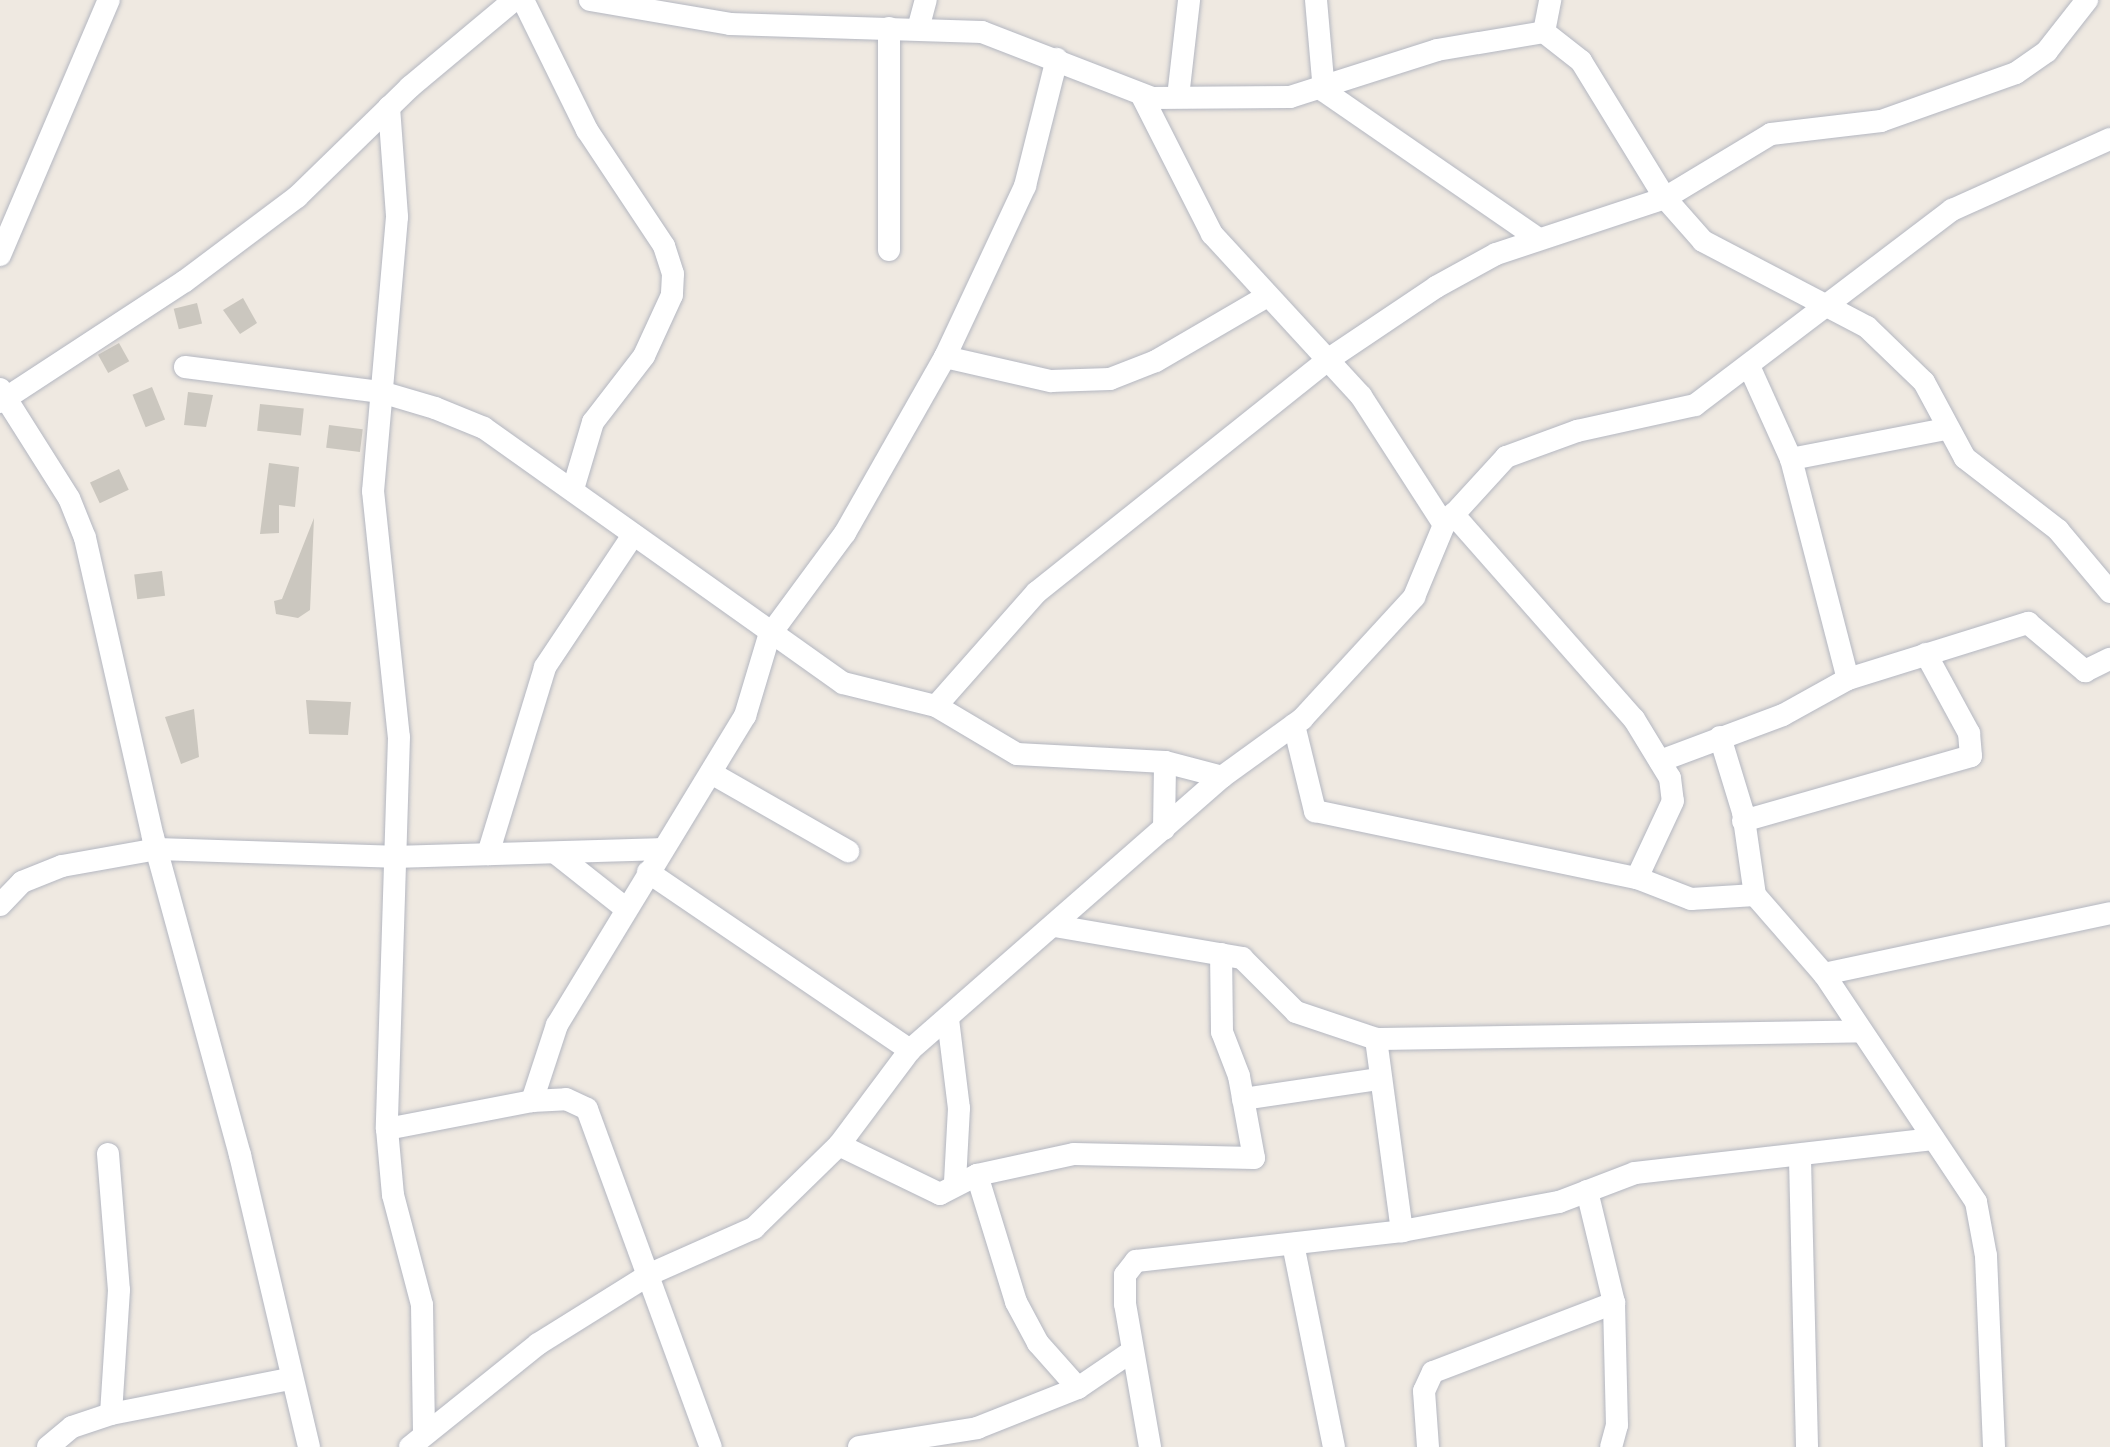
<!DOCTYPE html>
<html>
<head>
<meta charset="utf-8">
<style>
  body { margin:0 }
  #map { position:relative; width:2110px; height:1447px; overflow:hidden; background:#efe9e1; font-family:Karla,sans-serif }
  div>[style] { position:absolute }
  .building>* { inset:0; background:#cbc7bf; transform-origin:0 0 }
  .roads { filter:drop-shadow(0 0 2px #b4b7c1) drop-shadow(0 0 2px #b4b7c1) }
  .minor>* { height:22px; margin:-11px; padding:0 11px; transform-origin:11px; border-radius:11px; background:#fff }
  span { translate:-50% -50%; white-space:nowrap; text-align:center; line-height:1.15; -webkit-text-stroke:6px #fff; paint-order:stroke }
</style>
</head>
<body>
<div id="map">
  <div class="building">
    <div style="clip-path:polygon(243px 298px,257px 323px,240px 334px,223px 310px)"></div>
    <div style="left:197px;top:303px;width:21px;height:24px;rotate:76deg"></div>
    <div style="left:119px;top:343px;width:21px;height:24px;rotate:61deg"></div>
    <div style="left:152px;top:387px;width:35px;height:21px;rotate:68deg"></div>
    <div style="clip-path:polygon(188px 392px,213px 395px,206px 427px,184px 425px)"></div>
    <div style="left:260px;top:404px;width:44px;height:27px;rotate:6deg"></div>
    <div style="left:329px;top:425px;width:34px;height:23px;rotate:7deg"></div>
    <div style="clip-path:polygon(269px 463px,299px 467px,295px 507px,279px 505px,279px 533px,260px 534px)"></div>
    <div style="left:119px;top:469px;width:23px;height:32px;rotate:65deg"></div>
    <div style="clip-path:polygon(314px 518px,310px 610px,298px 618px,276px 614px,274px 601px,282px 599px)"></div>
    <div style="left:162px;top:571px;width:25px;height:28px;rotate:83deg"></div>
    <div style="clip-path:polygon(306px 700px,351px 702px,348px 735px,309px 734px)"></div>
    <div style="clip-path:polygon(194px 709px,199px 757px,181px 764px,165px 717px)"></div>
  </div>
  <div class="roads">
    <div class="minor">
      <div style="left:523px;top:0;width:145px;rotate:63.8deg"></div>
      <div style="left:587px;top:130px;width:139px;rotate:56.4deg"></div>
      <div style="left:664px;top:246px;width:29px;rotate:72deg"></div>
      <div style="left:673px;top:274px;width:21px;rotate:93deg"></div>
      <div style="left:672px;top:295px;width:67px;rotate:114.7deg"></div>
      <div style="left:644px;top:356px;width:83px;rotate:127.7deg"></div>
      <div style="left:593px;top:422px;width:70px;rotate:106.6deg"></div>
      <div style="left:590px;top:0;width:142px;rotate:9.7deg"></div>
      <div style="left:730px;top:24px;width:252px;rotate:1.8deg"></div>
      <div style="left:982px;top:32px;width:182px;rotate:21.2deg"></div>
      <div style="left:1152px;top:98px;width:138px;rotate:-0.4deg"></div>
      <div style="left:1290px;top:97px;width:154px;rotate:-17.7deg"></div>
      <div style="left:1437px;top:50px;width:109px;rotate:-9.5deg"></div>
      <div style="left:1544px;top:32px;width:47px;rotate:38.1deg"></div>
      <div style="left:1581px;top:61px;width:161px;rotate:58.5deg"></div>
      <div style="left:1665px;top:198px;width:57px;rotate:48.5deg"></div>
      <div style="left:1703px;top:241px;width:185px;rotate:27.7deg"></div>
      <div style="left:1867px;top:327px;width:79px;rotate:44deg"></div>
      <div style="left:1924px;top:382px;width:86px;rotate:61.7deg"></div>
      <div style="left:1965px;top:458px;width:118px;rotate:37.7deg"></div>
      <div style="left:2058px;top:530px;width:81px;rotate:50deg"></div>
      <div style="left:1316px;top:0;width:91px;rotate:85deg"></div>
      <div style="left:1324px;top:91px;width:259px;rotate:34.6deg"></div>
      <div style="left:889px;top:28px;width:222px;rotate:90deg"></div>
      <div style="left:918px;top:29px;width:30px;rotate:-75deg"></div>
      <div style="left:1544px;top:32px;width:33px;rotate:-79deg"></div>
      <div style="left:1142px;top:96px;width:155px;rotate:63.1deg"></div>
      <div style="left:1212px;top:234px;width:220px;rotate:47.4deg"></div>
      <div style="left:1361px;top:396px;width:153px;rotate:57.2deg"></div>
      <div style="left:1178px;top:97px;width:98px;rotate:-83.5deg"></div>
      <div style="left:389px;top:107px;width:110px;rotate:85.8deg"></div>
      <div style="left:397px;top:217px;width:275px;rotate:95deg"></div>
      <div style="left:373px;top:491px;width:247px;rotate:84deg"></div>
      <div style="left:399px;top:737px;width:392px;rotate:91.8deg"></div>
      <div style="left:387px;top:1129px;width:66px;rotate:84.8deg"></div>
      <div style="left:393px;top:1195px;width:114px;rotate:75.2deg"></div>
      <div style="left:422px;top:1305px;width:129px;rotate:89.1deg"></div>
      <div style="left:0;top:255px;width:277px;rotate:-66.9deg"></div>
      <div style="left:945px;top:357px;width:109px;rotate:12.8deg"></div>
      <div style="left:1051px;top:381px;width:59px;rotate:-1.9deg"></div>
      <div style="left:1110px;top:379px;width:49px;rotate:-21.4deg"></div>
      <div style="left:1156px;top:361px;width:125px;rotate:-30.3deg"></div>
      <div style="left:1749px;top:366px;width:102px;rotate:65.7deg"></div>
      <div style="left:1791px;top:459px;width:227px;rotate:75.5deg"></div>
      <div style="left:185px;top:367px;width:198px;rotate:7.3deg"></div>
      <div style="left:381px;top:392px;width:56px;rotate:16.5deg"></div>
      <div style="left:435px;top:408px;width:53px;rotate:22.2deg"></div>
      <div style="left:484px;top:428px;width:440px;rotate:35.4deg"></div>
      <div style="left:843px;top:683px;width:96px;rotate:13.9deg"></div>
      <div style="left:936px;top:706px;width:94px;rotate:30.7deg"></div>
      <div style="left:1017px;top:754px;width:148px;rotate:3.1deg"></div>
      <div style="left:1165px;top:762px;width:59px;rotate:14.7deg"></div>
      <div style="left:0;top:389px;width:129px;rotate:57.7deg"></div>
      <div style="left:69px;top:498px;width:43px;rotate:68.2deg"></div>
      <div style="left:85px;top:538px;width:307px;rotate:77.2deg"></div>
      <div style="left:153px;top:837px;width:330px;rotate:74.7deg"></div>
      <div style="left:240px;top:1155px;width:300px;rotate:76.7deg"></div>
      <div style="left:0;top:402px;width:221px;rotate:-33.2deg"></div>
      <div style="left:185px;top:281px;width:140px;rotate:-36.9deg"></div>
      <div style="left:297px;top:197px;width:158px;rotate:-44.2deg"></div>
      <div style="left:410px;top:87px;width:136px;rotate:-39.9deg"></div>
      <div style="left:1791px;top:459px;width:157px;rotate:-11deg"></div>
      <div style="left:1453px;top:514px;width:273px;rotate:48.6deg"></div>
      <div style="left:1634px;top:719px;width:69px;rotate:58.6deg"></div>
      <div style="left:1670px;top:778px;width:23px;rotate:83deg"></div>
      <div style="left:1673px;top:801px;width:85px;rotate:115.1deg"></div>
      <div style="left:936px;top:706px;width:152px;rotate:-48.5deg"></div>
      <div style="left:1037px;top:592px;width:370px;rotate:-38.6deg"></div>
      <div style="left:1326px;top:361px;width:133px;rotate:-33.9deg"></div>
      <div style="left:1436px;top:287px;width:68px;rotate:-28.8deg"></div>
      <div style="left:1496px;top:254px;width:178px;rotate:-18.3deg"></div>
      <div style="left:1665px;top:198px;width:124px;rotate:-31.1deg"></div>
      <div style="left:1771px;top:134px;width:111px;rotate:-6.7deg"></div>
      <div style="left:1881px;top:121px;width:143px;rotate:-19.6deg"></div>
      <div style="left:2016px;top:73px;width:38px;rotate:-35deg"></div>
      <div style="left:2047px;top:51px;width:65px;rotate:-51.9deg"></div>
      <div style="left:1294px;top:725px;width:89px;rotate:76.3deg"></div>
      <div style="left:1315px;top:811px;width:329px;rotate:11.8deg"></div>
      <div style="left:1637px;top:878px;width:58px;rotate:21.3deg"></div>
      <div style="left:1691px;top:899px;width:64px;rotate:-3.6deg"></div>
      <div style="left:1720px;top:737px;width:78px;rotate:73deg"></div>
      <div style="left:1743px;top:812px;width:84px;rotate:81.8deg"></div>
      <div style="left:1755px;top:895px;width:105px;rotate:48.9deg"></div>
      <div style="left:1824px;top:974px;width:274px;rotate:56.3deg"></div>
      <div style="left:1976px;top:1202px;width:55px;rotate:79.5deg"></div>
      <div style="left:1986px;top:1256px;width:191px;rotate:87.6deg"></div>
      <div style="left:1660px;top:761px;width:131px;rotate:-20.5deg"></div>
      <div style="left:1783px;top:715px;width:74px;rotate:-29deg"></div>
      <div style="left:1848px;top:679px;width:189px;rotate:-17.3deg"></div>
      <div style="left:2028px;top:623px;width:75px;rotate:40.1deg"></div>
      <div style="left:2085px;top:671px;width:28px;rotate:-26deg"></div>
      <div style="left:711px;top:773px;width:158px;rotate:29.7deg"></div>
      <div style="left:1743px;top:821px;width:237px;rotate:-15.9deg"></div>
      <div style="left:1971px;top:756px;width:23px;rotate:-95deg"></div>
      <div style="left:1969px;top:733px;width:90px;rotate:-118.6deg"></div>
      <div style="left:1164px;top:829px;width:67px;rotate:-89.1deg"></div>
      <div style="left:488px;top:854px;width:195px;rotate:-73deg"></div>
      <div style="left:545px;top:667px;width:159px;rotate:-56.3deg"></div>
      <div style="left:558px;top:855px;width:85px;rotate:38.3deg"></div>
      <div style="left:648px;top:872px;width:317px;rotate:34.2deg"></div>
      <div style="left:0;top:905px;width:32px;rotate:-46deg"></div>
      <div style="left:22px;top:882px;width:43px;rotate:-21.8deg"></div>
      <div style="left:62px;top:866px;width:97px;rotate:-10.1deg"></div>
      <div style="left:157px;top:849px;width:236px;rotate:1.9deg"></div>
      <div style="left:393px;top:857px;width:270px;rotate:-1.7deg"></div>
      <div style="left:1055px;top:926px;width:190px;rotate:9.7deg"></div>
      <div style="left:1242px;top:958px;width:76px;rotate:45deg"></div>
      <div style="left:1296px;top:1012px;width:84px;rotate:18.6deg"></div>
      <div style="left:1376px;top:1039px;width:483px;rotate:-0.9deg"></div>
      <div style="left:1824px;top:974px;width:292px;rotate:-12deg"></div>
      <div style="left:948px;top:1019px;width:90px;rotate:83deg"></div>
      <div style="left:959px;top:1108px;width:75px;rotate:93.1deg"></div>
      <div style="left:1376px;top:1039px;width:194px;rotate:82.3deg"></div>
      <div style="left:1243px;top:1099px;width:137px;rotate:-8.4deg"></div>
      <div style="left:532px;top:1101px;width:80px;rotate:-71.8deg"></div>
      <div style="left:557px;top:1025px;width:362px;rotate:-58.7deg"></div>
      <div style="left:745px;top:716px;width:84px;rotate:-73.3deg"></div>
      <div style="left:769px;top:636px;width:128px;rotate:-53.6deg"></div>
      <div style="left:845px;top:533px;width:202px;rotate:-60.4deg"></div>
      <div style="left:945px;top:357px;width:189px;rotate:-64.9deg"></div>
      <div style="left:1025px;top:186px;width:131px;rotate:-75.9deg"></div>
      <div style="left:387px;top:1129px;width:148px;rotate:-10.9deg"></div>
      <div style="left:532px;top:1101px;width:34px;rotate:-3deg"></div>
      <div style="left:566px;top:1099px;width:23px;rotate:25deg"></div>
      <div style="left:587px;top:1109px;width:360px;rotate:69.9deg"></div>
      <div style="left:839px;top:1145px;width:112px;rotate:25.9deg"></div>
      <div style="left:940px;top:1194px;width:42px;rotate:-27.2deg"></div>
      <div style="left:977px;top:1175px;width:99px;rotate:-12.2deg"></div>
      <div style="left:1074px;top:1154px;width:180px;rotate:1.3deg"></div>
      <div style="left:1254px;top:1158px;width:83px;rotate:-100.4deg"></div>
      <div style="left:1239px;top:1076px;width:47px;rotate:-111.1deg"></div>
      <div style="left:1222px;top:1032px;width:78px;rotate:-90.7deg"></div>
      <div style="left:108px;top:1154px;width:136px;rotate:85.4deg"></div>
      <div style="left:119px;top:1290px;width:124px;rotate:93.7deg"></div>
      <div style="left:1800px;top:1159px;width:288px;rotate:88.6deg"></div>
      <div style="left:977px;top:1175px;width:133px;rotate:72.9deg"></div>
      <div style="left:1016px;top:1302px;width:47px;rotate:61.8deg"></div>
      <div style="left:1038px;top:1343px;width:60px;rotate:48.4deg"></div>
      <div style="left:1587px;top:1191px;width:115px;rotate:76.4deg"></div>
      <div style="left:1614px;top:1303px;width:122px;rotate:88.6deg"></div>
      <div style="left:1617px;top:1425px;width:23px;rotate:105deg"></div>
      <div style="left:1293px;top:1244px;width:207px;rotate:78.6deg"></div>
      <div style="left:48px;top:1447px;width:31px;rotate:-40deg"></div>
      <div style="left:72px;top:1427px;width:41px;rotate:-18.4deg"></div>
      <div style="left:111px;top:1414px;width:181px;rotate:-11.1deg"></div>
      <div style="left:410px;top:1447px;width:164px;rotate:-38.8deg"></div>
      <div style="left:538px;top:1344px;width:132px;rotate:-32deg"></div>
      <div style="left:650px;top:1274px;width:114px;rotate:-23.9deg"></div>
      <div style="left:754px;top:1228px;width:119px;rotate:-44.3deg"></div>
      <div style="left:839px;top:1145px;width:119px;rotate:-53.2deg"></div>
      <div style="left:910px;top:1050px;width:415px;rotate:-41.2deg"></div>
      <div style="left:1222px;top:777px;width:99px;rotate:-35.9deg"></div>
      <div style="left:1302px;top:719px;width:166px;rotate:-47.4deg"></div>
      <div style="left:1414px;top:597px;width:78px;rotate:-67.4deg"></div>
      <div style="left:1444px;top:525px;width:92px;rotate:-47.6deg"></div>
      <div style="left:1506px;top:457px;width:76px;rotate:-20.1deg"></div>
      <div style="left:1577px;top:431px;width:121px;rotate:-12.4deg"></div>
      <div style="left:1695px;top:405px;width:323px;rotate:-37.2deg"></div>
      <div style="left:1952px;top:210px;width:173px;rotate:-24.2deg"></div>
      <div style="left:859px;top:1447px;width:120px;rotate:-9.1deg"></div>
      <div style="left:977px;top:1428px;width:109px;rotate:-21.6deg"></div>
      <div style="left:1078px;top:1388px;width:64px;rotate:-34.2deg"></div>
      <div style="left:1150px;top:1447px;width:145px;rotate:-99.9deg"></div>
      <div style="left:1125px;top:1304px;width:29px;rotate:-90deg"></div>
      <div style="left:1125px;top:1275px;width:18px;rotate:-52deg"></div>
      <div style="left:1136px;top:1261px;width:268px;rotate:-6.4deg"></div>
      <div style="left:1402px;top:1231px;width:160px;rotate:-10.5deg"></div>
      <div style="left:1559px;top:1202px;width:81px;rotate:-20.9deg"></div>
      <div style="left:1635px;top:1173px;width:300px;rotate:-6.5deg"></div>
      <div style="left:1428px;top:1447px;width:56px;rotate:-94.1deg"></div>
      <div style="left:1424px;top:1391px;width:21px;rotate:-65deg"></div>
      <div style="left:1433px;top:1372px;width:194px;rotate:-20.9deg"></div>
    </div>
  </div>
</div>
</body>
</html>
